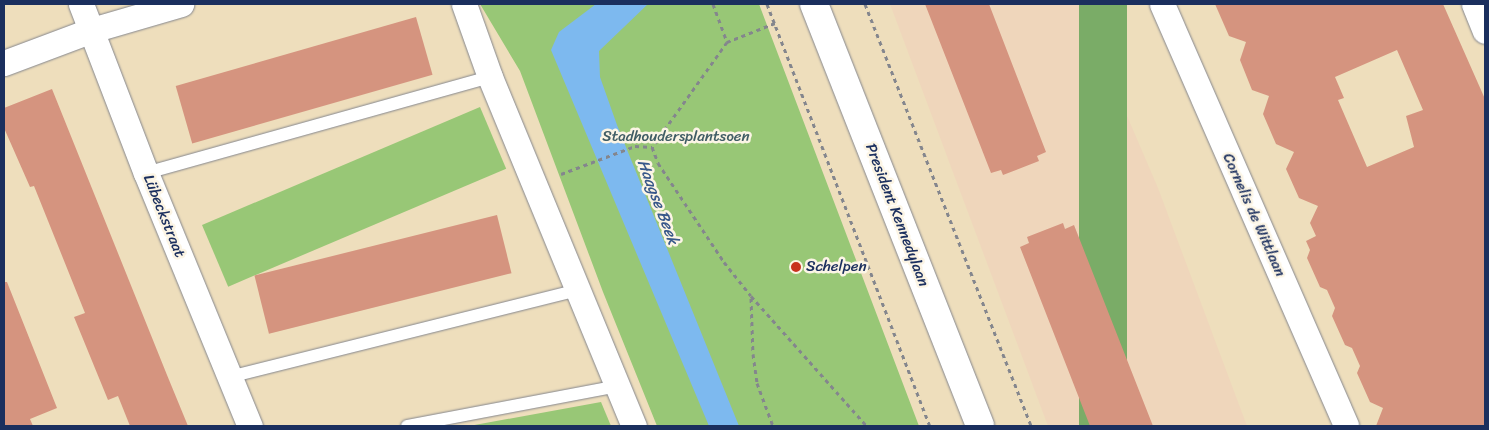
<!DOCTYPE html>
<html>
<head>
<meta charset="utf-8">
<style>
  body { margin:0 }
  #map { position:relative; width:1489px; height:430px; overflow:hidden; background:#eedebc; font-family:Sriracha,sans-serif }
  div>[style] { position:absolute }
  .built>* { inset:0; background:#efd6bb }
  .green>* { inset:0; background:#98c776; transform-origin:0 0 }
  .forest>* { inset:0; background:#7aac67; transform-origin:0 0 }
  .water>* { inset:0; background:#7db9ef }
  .building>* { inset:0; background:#d5947f; transform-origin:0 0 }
  .path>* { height:3px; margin-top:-1.5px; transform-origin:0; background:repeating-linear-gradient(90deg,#84868d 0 4px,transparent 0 8px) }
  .roads { filter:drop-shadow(0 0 1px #84868d) drop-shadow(0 0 1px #84868d) }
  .lane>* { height:12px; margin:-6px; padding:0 6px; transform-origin:6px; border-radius:6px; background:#fff }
  .street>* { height:25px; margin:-12.5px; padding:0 12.5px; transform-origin:12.5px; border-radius:12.5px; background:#fff }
  .secondary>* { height:28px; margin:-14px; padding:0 14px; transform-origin:14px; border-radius:14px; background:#fff }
  .dots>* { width:14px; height:14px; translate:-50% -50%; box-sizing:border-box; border:2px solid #fcf5e5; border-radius:50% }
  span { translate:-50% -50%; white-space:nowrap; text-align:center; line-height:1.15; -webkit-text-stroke:5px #fcf5e5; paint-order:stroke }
  .park-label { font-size:15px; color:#405d65 }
  .street-label { font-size:15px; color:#1b2f5e }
  .poi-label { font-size:15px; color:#1b2f5e }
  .left { translate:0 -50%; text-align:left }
  .water-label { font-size:16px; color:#38588a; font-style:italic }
  .frame { position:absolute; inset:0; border:5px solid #1b2f5e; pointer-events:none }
</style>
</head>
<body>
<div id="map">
  <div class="built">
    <div style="clip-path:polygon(890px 4px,1079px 4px,1158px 188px,1247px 426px,1048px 426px)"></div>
  </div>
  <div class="green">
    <div style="clip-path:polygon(480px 4px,759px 4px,919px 426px,657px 426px,603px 292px,520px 71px)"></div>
    <div style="left:480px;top:107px;width:67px;height:302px;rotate:67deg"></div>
    <div style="clip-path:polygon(601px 402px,611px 426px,469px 426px)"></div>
  </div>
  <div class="forest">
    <div style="left:1079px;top:4px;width:48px;height:460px"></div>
  </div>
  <div class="water">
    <div style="clip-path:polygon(596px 4px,648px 4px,599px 51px,600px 77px,617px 125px,739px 426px,709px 426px,551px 50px,559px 32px)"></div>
  </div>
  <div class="building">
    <div style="clip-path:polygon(925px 4px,989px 4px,1046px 152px,1037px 156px,1039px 161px,1003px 175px,1001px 170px,991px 173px)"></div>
    <div style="clip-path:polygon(evenodd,1215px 4px,1443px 4px,1485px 99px,1485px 426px,1376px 426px,1383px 408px,1370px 402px,1357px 373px,1360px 366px,1352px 348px,1345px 345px,1332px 316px,1335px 308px,1327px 290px,1320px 287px,1307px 258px,1310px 250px,1306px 241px,1316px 236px,1310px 223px,1318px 206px,1299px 198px,1286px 169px,1294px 152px,1276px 144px,1263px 114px,1269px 96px,1252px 90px,1240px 60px,1246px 42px,1229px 36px,1215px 4px,1397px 50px,1423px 110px,1406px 116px,1414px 147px,1367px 167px,1338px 100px,1344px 98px,1335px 77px,1397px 50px)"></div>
    <div style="left:416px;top:17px;width:60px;height:250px;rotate:74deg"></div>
    <div style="clip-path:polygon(52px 89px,167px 375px,188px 426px,130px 426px,118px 396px,108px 400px,74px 317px,85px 313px,34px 186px,30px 187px,4px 128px,4px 108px)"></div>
    <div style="left:497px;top:215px;width:60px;height:250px;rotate:76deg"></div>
    <div style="clip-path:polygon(1063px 223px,1065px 229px,1074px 225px,1153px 426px,1090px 426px,1020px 247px,1029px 243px,1027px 237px)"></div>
    <div style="clip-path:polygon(4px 282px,7px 282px,57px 408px,30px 419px,33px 426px,4px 426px)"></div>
  </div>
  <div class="path">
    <div style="left:713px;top:4px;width:40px;rotate:69.8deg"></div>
    <div style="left:767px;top:4px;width:452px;rotate:68.9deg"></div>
    <div style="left:865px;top:4px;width:453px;rotate:68.5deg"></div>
    <div style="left:775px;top:23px;width:52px;rotate:158.4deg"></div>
    <div style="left:727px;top:42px;width:129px;rotate:125.5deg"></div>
    <div style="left:652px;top:147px;width:17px;rotate:69deg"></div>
    <div style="left:658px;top:163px;width:119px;rotate:56.3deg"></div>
    <div style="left:724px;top:262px;width:43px;rotate:51.5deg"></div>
    <div style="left:751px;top:296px;width:174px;rotate:48.3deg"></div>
    <div style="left:561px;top:174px;width:79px;rotate:-20.7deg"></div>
    <div style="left:635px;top:146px;width:17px;rotate:3deg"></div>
    <div style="left:751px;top:298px;width:56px;rotate:88deg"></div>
    <div style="left:753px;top:354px;width:29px;rotate:82deg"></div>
    <div style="left:757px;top:383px;width:46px;rotate:69.6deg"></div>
  </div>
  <div class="roads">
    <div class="lane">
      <div style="left:146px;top:173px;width:357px;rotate:-15.6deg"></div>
      <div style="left:229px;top:377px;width:361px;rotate:-14deg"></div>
      <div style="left:407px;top:426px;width:215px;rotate:-10.7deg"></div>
    </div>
    <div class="street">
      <div style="left:81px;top:4px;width:181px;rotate:69deg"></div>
      <div style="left:146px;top:173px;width:274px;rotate:67.7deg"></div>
      <div style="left:464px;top:4px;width:77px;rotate:70.4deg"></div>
      <div style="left:490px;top:77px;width:378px;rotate:67.6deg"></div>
      <div style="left:1162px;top:4px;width:460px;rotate:66.4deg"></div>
      <div style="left:1474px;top:4px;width:29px;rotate:68deg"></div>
      <div style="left:4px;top:63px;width:94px;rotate:-20.6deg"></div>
      <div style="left:92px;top:30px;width:93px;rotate:-16.3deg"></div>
    </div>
    <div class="secondary">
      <div style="left:814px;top:4px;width:453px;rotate:68.5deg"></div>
    </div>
  </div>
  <div class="dots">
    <div style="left:796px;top:267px;background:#c8321e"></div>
  </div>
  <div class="park-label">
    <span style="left:676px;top:137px">Stadhoudersplantsoen</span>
  </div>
  <div class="street-label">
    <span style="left:897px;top:215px;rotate:69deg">President Kennedylaan</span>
    <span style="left:1254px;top:215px;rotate:66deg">Cornelis de Wittlaan</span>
    <span style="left:164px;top:216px;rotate:68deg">Lübeckstraat</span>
  </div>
  <div class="poi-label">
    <span class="left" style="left:806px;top:267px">Schelpen</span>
  </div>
  <div class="water-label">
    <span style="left:658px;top:202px;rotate:69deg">Haagse Beek</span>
  </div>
  <div class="frame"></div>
</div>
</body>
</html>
